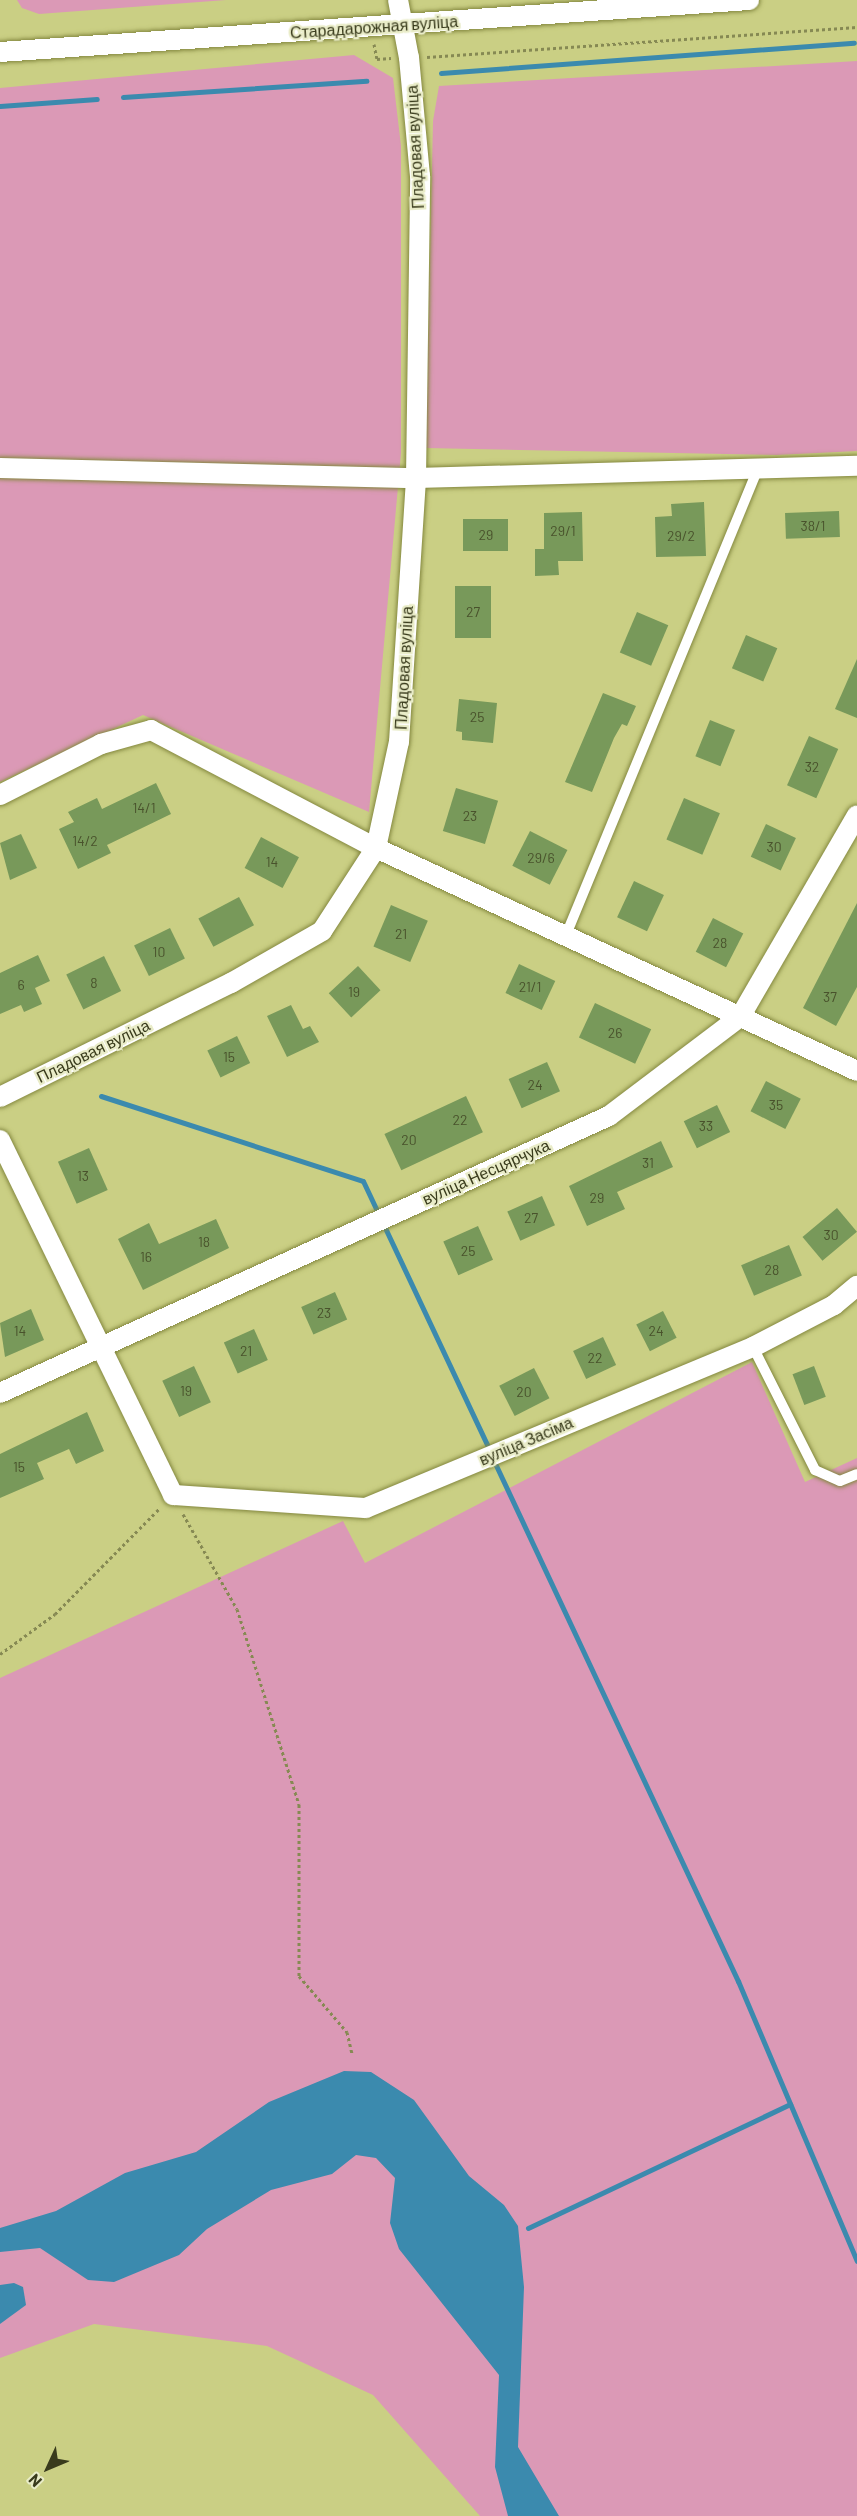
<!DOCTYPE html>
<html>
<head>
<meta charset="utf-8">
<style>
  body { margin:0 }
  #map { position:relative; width:857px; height:2516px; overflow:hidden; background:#cacf84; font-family:Barlow,sans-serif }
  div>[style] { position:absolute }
  .green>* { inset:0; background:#db99b6 }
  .water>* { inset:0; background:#3b8aae }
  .stream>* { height:5px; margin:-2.5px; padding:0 2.5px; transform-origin:2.5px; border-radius:2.5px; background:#3b8aae }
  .building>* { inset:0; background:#78995a; transform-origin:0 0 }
  .path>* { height:3px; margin-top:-1.5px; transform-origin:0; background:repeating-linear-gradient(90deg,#868953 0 3px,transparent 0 6px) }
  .roads { filter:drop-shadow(0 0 2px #84883f) drop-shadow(0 0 2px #84883f) }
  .service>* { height:10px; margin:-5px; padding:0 5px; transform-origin:5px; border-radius:5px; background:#fff }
  .minor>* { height:20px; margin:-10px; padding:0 10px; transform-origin:10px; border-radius:10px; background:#fff }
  span { translate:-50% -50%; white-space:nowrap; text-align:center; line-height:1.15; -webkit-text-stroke:4.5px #e9ecc8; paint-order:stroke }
  .number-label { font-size:14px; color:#49522c }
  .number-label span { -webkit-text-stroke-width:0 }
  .street-label { font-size:16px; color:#393b1c }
  .north { position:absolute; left:18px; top:2438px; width:60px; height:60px; -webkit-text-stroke:4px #e9ecc8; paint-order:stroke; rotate:226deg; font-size:16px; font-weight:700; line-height:24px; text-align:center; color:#393b1c }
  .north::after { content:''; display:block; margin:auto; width:21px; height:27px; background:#393b1c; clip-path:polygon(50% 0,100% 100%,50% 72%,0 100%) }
</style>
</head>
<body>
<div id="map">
  <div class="green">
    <div style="clip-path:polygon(17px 0,226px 0,39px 14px,22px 8px)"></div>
    <div style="clip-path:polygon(354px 55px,393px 78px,401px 146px,401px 453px,369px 812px,143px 715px,0 782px,0 88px)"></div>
    <div style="clip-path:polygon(857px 61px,857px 451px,777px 455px,426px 448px,433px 121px,439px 86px)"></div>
    <div style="clip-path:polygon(752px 1362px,805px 1482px,857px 1458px,857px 2516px,480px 2516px,373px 2395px,267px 2346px,94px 2324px,0 2358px,0 1678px,343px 1521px,365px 1563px)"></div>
  </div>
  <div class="water">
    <div style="clip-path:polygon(344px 2071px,371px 2072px,414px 2100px,469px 2176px,504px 2205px,518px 2226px,524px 2287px,518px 2447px,559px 2516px,508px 2516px,495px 2467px,499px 2375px,399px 2249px,390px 2223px,395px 2178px,376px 2158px,356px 2155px,332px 2174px,271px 2190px,207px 2229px,179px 2255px,114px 2282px,88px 2280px,40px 2248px,0 2252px,0 2228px,56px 2211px,125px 2173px,196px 2152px,269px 2102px)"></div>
    <div style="clip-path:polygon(14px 2283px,23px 2287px,26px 2305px,0 2324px,0 2285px)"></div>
  </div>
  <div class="stream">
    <div style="left:441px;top:73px;width:414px;rotate:-4.2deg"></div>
    <div style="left:123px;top:97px;width:244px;rotate:-3.8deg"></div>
    <div style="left:0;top:106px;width:97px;rotate:-4.1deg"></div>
    <div style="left:101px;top:1096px;width:275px;rotate:18deg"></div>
    <div style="left:363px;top:1181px;width:298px;rotate:64.8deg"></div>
    <div style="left:493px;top:1459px;width:577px;rotate:64.86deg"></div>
    <div style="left:738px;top:1981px;width:304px;rotate:67deg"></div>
    <div style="left:528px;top:2228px;width:290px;rotate:-25.3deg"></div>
  </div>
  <div class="building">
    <div style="clip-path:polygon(704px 502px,706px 556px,656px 557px,655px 517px,672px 516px,671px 504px)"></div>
    <div style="left:839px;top:511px;width:26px;height:54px;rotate:88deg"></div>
    <div style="clip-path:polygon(582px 512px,583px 561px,558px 561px,559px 575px,535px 576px,535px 549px,544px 549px,544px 513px)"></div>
    <div style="left:463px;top:519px;width:45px;height:32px"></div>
    <div style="left:491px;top:586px;width:52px;height:36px;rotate:90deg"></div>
    <div style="left:637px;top:612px;width:34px;height:44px;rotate:23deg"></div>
    <div style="left:746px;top:635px;width:34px;height:36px;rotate:23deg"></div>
    <div style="clip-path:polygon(857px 659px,857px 718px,835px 709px)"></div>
    <div style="clip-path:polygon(603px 693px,636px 706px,627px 726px,622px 724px,614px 738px,592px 792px,565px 782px)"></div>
    <div style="clip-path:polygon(459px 699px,497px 703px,493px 743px,462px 740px,462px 732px,456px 731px)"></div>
    <div style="left:710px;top:720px;width:27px;height:39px;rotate:22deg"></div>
    <div style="left:809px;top:736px;width:32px;height:54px;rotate:24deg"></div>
    <div style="clip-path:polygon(156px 783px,171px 814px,107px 845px,111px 853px,78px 869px,59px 829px,74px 822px,68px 812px,97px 798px,102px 809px)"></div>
    <div style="left:456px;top:788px;width:44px;height:45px;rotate:17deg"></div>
    <div style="left:684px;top:798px;width:39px;height:45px;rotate:23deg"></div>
    <div style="left:766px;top:824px;width:33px;height:36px;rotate:25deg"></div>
    <div style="left:530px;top:831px;width:42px;height:39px;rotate:27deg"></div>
    <div style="clip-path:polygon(21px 834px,37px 868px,10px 880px,0 843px)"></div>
    <div style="left:261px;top:837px;width:43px;height:35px;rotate:28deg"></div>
    <div style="left:634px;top:881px;width:33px;height:40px;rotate:25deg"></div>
    <div style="left:239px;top:897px;width:32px;height:46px;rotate:62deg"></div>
    <div style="clip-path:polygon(857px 903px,857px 987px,836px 1026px,803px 1008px)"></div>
    <div style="left:391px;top:905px;width:40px;height:45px;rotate:23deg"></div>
    <div style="left:713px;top:918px;width:34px;height:38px;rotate:27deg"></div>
    <div style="left:170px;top:928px;width:34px;height:40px;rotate:64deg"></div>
    <div style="clip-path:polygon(38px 955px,50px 981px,35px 988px,42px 1004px,24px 1012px,21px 1005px,0 1014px,0 973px)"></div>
    <div style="left:104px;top:956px;width:39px;height:42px;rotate:64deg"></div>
    <div style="left:519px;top:964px;width:40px;height:32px;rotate:25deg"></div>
    <div style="left:358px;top:966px;width:33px;height:40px;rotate:47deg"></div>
    <div style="left:595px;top:1003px;width:62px;height:38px;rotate:25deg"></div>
    <div style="clip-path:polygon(291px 1005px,303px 1029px,310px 1026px,319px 1042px,287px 1057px,267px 1016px)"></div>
    <div style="left:237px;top:1036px;width:30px;height:33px;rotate:64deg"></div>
    <div style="left:547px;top:1062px;width:32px;height:42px;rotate:66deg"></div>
    <div style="left:766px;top:1081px;width:39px;height:34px;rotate:27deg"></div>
    <div style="left:466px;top:1096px;width:40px;height:90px;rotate:65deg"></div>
    <div style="left:717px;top:1105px;width:30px;height:37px;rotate:64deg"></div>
    <div style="clip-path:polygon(661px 1141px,673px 1167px,617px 1192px,625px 1209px,587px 1226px,569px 1186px)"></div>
    <div style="left:89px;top:1148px;width:46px;height:34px;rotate:66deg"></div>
    <div style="left:542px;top:1196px;width:32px;height:38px;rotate:66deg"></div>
    <div style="left:837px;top:1208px;width:31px;height:45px;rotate:50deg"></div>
    <div style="clip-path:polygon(216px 1219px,229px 1248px,143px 1290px,118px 1239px,149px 1223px,159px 1244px)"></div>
    <div style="left:478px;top:1226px;width:37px;height:38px;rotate:66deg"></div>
    <div style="left:789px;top:1245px;width:33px;height:52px;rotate:67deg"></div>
    <div style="left:335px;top:1292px;width:30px;height:37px;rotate:66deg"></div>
    <div style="clip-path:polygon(31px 1309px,44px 1340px,5px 1357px,0 1323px)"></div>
    <div style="left:663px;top:1311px;width:30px;height:30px;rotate:63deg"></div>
    <div style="left:254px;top:1329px;width:34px;height:33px;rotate:66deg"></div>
    <div style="left:603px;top:1337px;width:31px;height:33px;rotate:65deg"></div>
    <div style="left:194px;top:1366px;width:40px;height:35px;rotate:65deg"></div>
    <div style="left:814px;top:1366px;width:33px;height:23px;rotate:69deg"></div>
    <div style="left:534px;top:1368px;width:34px;height:39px;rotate:63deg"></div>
    <div style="clip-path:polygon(87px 1412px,104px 1451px,76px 1464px,69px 1449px,37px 1463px,44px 1479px,0 1498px,0 1454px)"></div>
  </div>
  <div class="path">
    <div style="left:374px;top:44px;width:15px;rotate:79deg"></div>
    <div style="left:377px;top:59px;width:14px;rotate:-4deg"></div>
    <div style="left:427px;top:57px;width:431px;rotate:-4deg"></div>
    <div style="left:183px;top:1514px;width:109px;rotate:60.4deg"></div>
    <div style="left:237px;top:1609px;width:205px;rotate:72.4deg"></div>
    <div style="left:299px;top:1804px;width:172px;rotate:90deg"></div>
    <div style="left:299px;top:1976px;width:74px;rotate:49.4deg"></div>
    <div style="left:347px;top:2032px;width:23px;rotate:77deg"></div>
    <div style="left:0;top:1654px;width:68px;rotate:-36deg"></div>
    <div style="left:55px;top:1614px;width:149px;rotate:-45.3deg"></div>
  </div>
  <div class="roads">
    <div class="service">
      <div style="left:566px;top:935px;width:502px;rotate:-67.63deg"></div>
      <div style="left:753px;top:1347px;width:138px;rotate:63.2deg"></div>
      <div style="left:815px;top:1470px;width:27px;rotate:24deg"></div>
      <div style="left:840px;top:1481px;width:18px;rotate:-22deg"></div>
    </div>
    <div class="minor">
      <div style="left:0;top:52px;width:751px;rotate:-3.97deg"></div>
      <div style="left:0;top:468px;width:416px;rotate:1.4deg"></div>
      <div style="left:416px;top:478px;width:441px;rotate:-1.6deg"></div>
      <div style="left:0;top:795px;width:113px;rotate:-26.8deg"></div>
      <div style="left:101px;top:744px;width:52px;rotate:-15.6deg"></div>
      <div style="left:151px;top:730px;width:254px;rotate:27.7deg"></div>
      <div style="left:376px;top:848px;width:530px;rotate:24.87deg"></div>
      <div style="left:0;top:1097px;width:258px;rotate:-26.3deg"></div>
      <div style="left:231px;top:983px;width:105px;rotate:-29.7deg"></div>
      <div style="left:322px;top:931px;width:99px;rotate:-57deg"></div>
      <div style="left:376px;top:848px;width:108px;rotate:-77.8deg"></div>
      <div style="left:399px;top:742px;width:265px;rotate:-86.3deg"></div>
      <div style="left:416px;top:478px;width:302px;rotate:-89.2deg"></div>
      <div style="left:420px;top:176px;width:119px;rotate:-95.3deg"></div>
      <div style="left:409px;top:58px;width:59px;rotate:-100.7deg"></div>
      <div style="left:0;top:1140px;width:395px;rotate:64deg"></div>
      <div style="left:173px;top:1495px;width:193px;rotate:3.9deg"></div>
      <div style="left:366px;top:1508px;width:419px;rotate:-22.6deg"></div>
      <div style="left:753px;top:1347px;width:91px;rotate:-27.4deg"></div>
      <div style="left:834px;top:1305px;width:30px;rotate:-40deg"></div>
      <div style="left:0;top:1393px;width:669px;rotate:-24.46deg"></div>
      <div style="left:609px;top:1116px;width:164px;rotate:-37.1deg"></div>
      <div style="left:740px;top:1017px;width:233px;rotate:-59.9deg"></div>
    </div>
  </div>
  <div class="number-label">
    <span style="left:813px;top:526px">38/1</span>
    <span style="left:563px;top:531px">29/1</span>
    <span style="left:486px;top:535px">29</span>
    <span style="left:681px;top:536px">29/2</span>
    <span style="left:473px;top:612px">27</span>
    <span style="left:477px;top:717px">25</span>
    <span style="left:812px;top:767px">32</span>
    <span style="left:144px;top:808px">14/1</span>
    <span style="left:470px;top:816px">23</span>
    <span style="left:85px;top:841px">14/2</span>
    <span style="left:774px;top:847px">30</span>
    <span style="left:541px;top:858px">29/6</span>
    <span style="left:272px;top:862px">14</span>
    <span style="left:401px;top:934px">21</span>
    <span style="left:720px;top:943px">28</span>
    <span style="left:159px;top:952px">10</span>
    <span style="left:94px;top:983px">8</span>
    <span style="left:21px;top:985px">6</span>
    <span style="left:530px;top:987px">21/1</span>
    <span style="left:354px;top:992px">19</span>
    <span style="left:830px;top:997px">37</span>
    <span style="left:615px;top:1033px">26</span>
    <span style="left:229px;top:1057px">15</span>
    <span style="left:535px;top:1085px">24</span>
    <span style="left:776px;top:1105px">35</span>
    <span style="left:460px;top:1120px">22</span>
    <span style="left:706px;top:1126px">33</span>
    <span style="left:409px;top:1140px">20</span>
    <span style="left:648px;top:1163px">31</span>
    <span style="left:83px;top:1176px">13</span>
    <span style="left:597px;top:1198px">29</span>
    <span style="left:531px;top:1218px">27</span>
    <span style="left:831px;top:1235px">30</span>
    <span style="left:204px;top:1242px">18</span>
    <span style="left:468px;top:1251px">25</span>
    <span style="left:146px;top:1257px">16</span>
    <span style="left:772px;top:1270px">28</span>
    <span style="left:324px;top:1313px">23</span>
    <span style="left:20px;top:1331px">14</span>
    <span style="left:656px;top:1331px">24</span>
    <span style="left:246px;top:1351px">21</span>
    <span style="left:595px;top:1358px">22</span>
    <span style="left:186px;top:1391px">19</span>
    <span style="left:524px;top:1392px">20</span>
    <span style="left:19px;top:1467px">15</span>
  </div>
  <div class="street-label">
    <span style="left:374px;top:27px;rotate:-4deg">Старадарожная вуліца</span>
    <span style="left:415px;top:147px;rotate:-93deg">Пладовая вуліца</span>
    <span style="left:404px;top:668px;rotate:-87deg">Пладовая вуліца</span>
    <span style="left:93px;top:1051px;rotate:-26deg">Пладовая вуліца</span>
    <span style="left:486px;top:1172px;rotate:-24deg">вуліца Несцярчука</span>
    <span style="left:526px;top:1441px;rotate:-23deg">вуліца Засіма</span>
  </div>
  <div class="north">N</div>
</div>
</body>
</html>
